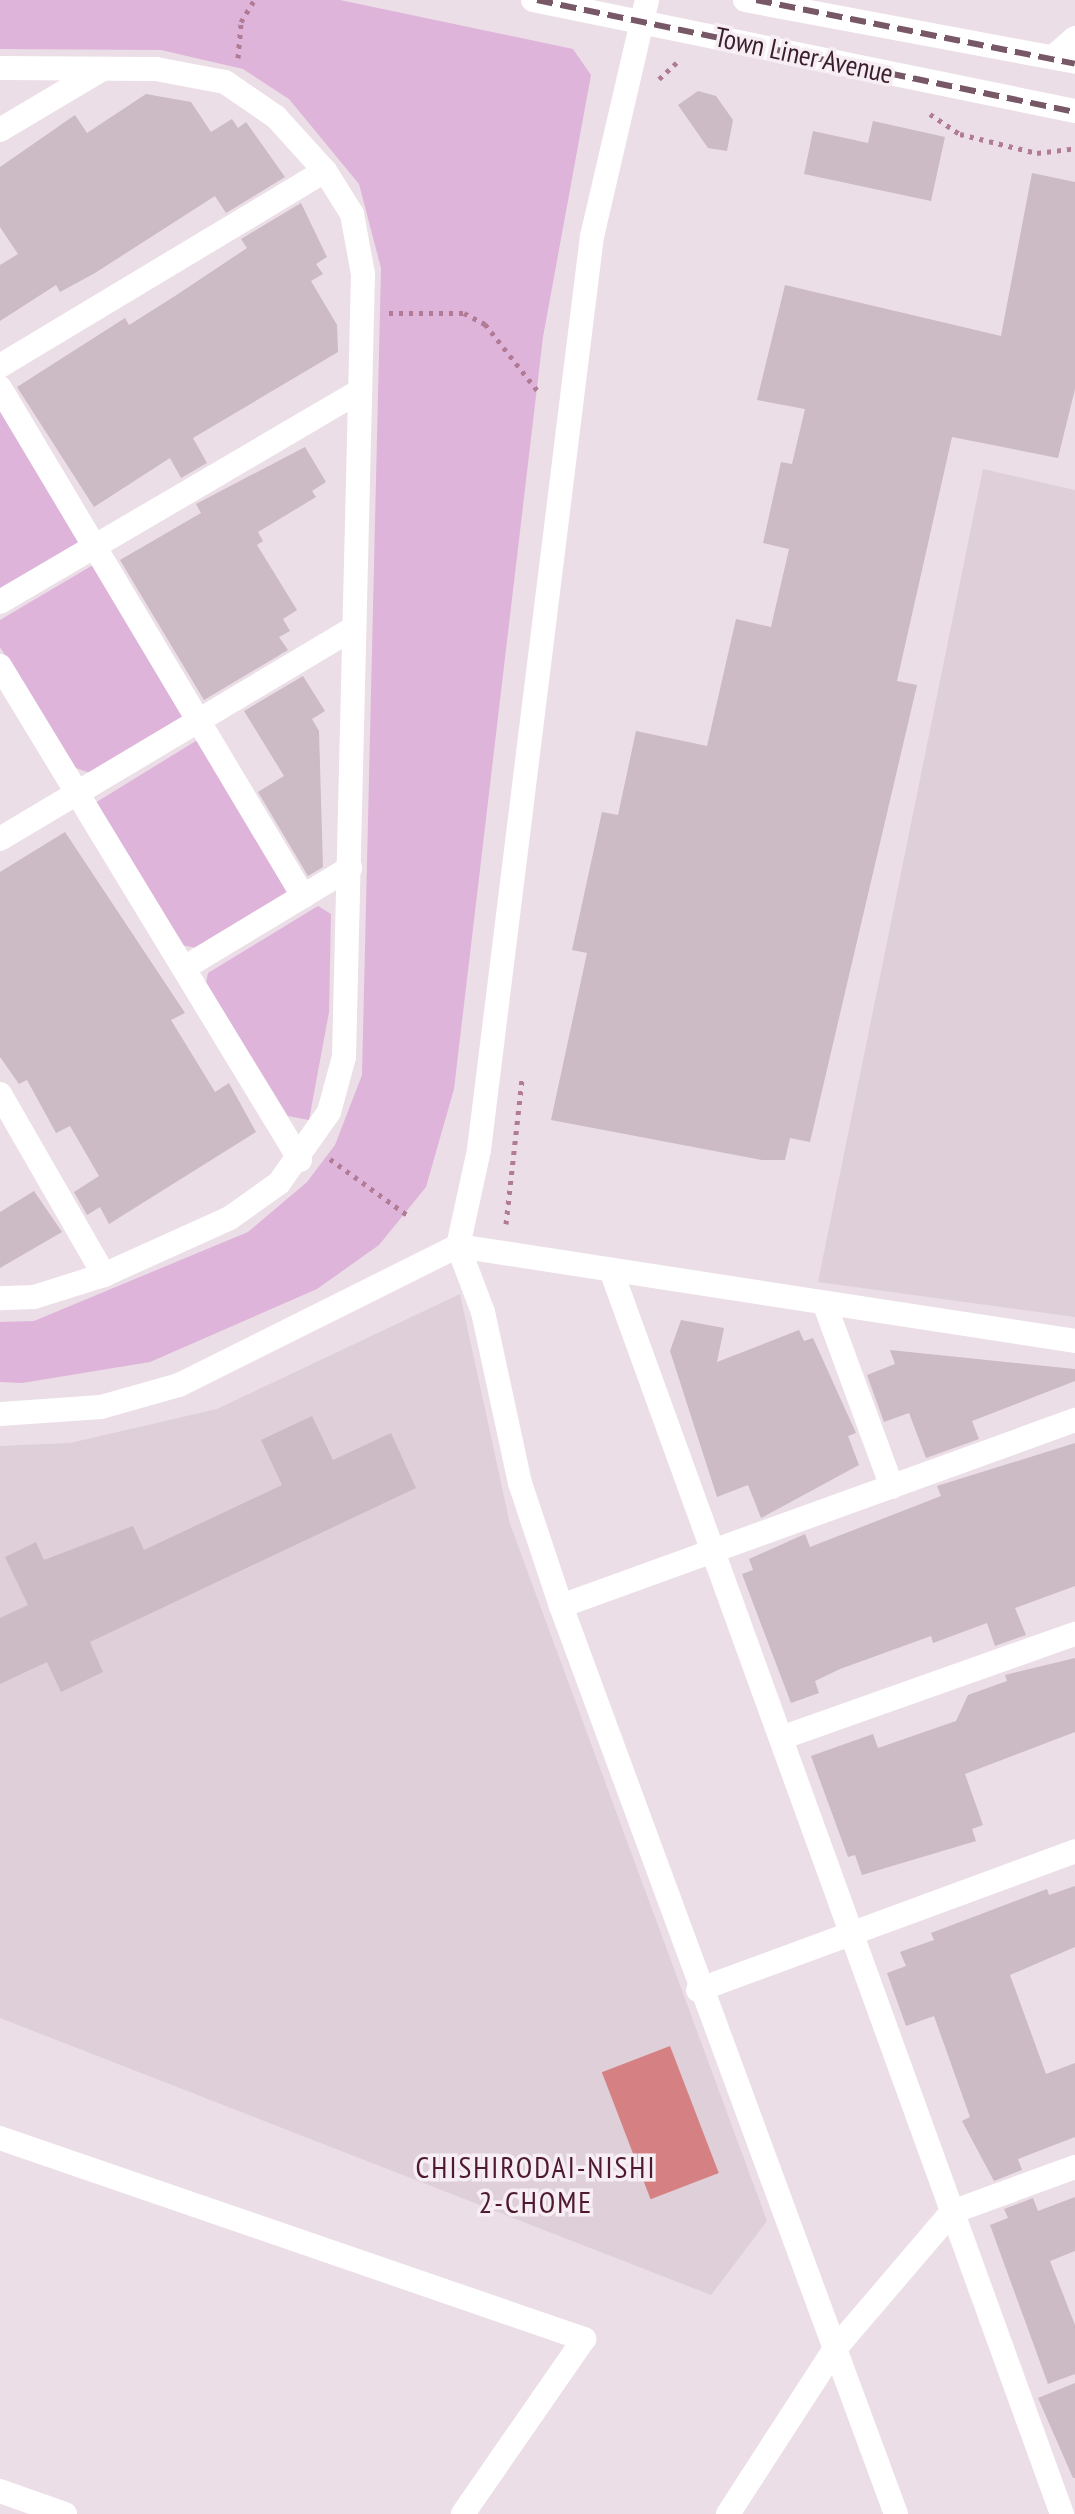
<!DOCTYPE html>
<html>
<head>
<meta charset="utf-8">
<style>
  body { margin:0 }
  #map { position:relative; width:1075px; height:2514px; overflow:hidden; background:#ebdee6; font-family:"PT Sans Narrow",sans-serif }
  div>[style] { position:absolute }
  .built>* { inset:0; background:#dfcfd8 }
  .green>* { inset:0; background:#deb4da }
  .water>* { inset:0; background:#d58082; transform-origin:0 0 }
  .building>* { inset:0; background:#ccbac5 }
  .path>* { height:5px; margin-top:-2.5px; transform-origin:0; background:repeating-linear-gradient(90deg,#b17b96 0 4px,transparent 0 10px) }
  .minor>* { height:24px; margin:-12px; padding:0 12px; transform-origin:12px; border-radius:12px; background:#fff }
  .rail>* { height:6px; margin-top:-3px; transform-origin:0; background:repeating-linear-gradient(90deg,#785866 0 16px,transparent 0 24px) }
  span { translate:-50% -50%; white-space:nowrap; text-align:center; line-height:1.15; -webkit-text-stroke:7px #f7eef4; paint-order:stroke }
  .street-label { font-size:28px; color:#3b1e2b }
  .neighbourhood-label { font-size:30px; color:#4f1930; letter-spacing:2px }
</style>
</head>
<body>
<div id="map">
  <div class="built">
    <div style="clip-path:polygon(983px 469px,1075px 490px,1075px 1317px,818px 1282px)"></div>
    <div style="clip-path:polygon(460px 1294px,510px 1524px,767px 2221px,711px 2295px,0 2018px,0 1446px,70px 1443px,217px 1409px)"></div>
  </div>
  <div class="green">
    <div style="clip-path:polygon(0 0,340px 0,573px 49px,591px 75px,543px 337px,454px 1089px,426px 1187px,379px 1245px,317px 1289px,150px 1362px,22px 1383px,0 1382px,0 1322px,34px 1321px,248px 1232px,307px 1182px,335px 1145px,362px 1075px,381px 268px,359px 184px,289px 99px,243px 69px,161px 50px,0 49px)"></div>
    <div style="clip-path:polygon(0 410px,80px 542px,0 591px)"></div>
    <div style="clip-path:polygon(93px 565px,190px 719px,93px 774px,73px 767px,0 647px,0 620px)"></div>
    <div style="clip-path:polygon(199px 739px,293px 894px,196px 948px,182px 945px,95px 803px)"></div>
    <div style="clip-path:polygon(318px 906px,331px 914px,329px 1012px,309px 1120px,288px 1116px,206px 983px,208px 973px)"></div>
  </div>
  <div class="water">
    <div style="left:670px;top:2046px;width:136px;height:73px;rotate:69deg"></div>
  </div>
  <div class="building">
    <div style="clip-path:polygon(698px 91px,716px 96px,733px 120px,727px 151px,708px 148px,678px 105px)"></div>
    <div style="clip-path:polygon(146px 94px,191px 102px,211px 132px,232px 119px,238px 128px,246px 122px,285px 177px,226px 213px,215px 196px,95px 273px,60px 292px,56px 285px,0 321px,0 265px,18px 254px,0 227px,0 167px,75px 115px,87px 133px)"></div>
    <div style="clip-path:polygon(873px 121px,945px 137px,931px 201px,804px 174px,813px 131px,868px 143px)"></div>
    <div style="clip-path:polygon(1032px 173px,1075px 182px,1075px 389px,1058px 458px,952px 437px,897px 681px,917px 685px,810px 1142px,790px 1138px,785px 1160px,762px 1160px,551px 1120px,587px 953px,572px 950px,602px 812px,618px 815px,636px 731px,707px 746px,736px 619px,771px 627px,789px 549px,763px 543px,781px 462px,792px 464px,805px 409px,757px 400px,785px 285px,1001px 336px)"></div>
    <div style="clip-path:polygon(301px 203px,327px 257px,316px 264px,323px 274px,311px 281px,337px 325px,338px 352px,193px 438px,207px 463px,181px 478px,170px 458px,94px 507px,17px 387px,125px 318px,129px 325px,175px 296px,247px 248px,241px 239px)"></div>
    <div style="clip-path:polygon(305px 447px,326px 482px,312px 491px,316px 497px,258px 532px,263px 541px,257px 545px,297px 610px,283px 619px,290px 631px,279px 637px,288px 650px,204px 700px,120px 560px,201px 513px,196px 504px)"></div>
    <div style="clip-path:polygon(303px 676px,325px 711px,312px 719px,319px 731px,323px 867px,308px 876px,258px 792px,284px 776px,244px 711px)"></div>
    <div style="clip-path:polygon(65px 832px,185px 1013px,171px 1020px,215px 1092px,229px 1083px,256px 1132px,109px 1224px,100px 1207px,87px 1215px,74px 1192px,99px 1176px,70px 1126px,56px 1133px,27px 1080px,19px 1084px,0 1057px,0 872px)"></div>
    <div style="clip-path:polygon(34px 1191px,62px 1232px,0 1268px,0 1212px)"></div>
    <div style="clip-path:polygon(681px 1320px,724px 1328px,717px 1362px,799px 1330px,804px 1341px,813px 1338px,856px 1433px,848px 1436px,859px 1465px,761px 1518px,748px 1485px,717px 1497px,670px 1351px)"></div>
    <div style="clip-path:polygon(890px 1350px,1075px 1369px,1075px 1381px,972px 1421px,979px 1439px,926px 1458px,909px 1413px,884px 1422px,867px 1375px,895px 1364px)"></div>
    <div style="clip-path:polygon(312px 1416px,333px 1460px,391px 1433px,416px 1488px,90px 1642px,103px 1672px,61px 1692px,47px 1662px,0 1684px,0 1618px,28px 1605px,5px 1557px,36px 1542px,44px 1560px,133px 1526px,144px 1550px,282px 1485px,261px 1440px)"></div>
    <div style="clip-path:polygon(1075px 1443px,1075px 1586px,1015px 1608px,1026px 1635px,995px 1646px,987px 1623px,933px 1643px,931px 1636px,840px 1669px,815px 1681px,819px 1693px,791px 1703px,742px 1574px,753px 1570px,749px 1559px,805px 1534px,810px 1547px,941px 1496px,937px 1486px)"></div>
    <div style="clip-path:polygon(1075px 1658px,1075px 1732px,965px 1774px,983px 1825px,972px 1829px,976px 1841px,862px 1875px,855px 1855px,848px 1857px,811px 1756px,873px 1734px,878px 1748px,956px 1721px,968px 1695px,1007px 1681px,1005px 1675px)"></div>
    <div style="clip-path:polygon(1075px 1886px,1075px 1947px,1010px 1975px,1046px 2074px,1075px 2063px,1075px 2137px,1018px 2159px,1022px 2170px,994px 2181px,962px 2121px,970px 2117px,934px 2016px,906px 2026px,887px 1973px,906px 1966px,900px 1952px,934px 1940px,931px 1933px,1047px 1889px,1049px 1895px)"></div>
    <div style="clip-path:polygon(1075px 2197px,1075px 2251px,1050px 2261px,1075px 2325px,1075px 2374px,1048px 2384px,990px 2225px,1008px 2218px,1004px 2209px,1033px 2198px,1038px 2211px)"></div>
    <div style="clip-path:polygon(1075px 2383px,1075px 2478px,1073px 2478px,1038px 2398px)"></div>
  </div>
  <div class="path">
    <div style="left:238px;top:58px;width:36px;rotate:-85deg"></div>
    <div style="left:241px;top:22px;width:26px;rotate:-59deg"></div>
    <div style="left:659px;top:79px;width:26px;rotate:-43deg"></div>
    <div style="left:930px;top:114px;width:36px;rotate:34deg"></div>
    <div style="left:960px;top:134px;width:79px;rotate:13.9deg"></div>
    <div style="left:1037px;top:153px;width:38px;rotate:-7deg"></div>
    <div style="left:389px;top:313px;width:75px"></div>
    <div style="left:464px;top:313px;width:24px;rotate:28deg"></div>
    <div style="left:485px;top:324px;width:84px;rotate:51.8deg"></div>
    <div style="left:330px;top:1159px;width:95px;rotate:36deg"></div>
    <div style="left:506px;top:1224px;width:147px;rotate:-83.7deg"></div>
  </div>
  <div class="minor">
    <div style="left:533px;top:0;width:553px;rotate:11.57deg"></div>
    <div style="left:647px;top:0;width:242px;rotate:103.1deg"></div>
    <div style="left:592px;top:236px;width:921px;rotate:97.05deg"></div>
    <div style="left:479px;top:1150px;width:98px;rotate:102.3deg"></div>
    <div style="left:458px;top:1246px;width:71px;rotate:69.3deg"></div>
    <div style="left:483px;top:1312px;width:175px;rotate:77.8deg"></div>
    <div style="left:520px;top:1483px;width:130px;rotate:71.6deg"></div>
    <div style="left:561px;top:1606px;width:968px;rotate:69.75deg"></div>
    <div style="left:745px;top:0;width:336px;rotate:10.6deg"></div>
    <div style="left:1053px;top:57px;width:29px;rotate:-41deg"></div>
    <div style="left:0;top:68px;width:156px;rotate:0.4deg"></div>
    <div style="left:156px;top:69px;width:70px;rotate:10.7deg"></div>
    <div style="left:225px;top:82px;width:62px;rotate:34.5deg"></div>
    <div style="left:276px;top:117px;width:73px;rotate:47.8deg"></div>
    <div style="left:325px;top:171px;width:51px;rotate:57.9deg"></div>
    <div style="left:352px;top:214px;width:61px;rotate:79.6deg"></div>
    <div style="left:363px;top:274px;width:783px;rotate:91.39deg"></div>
    <div style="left:344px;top:1057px;width:57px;rotate:105.3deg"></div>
    <div style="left:329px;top:1112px;width:87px;rotate:125.2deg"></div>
    <div style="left:279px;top:1183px;width:60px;rotate:144.5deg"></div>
    <div style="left:230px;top:1218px;width:138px;rotate:155.7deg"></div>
    <div style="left:104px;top:1275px;width:73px;rotate:162.6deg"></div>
    <div style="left:34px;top:1297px;width:34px;rotate:178deg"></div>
    <div style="left:0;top:130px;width:117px;rotate:-30.7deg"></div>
    <div style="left:0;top:366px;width:379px;rotate:-31deg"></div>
    <div style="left:0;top:388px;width:592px;rotate:59.19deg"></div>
    <div style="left:0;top:602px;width:413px;rotate:-30.4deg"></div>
    <div style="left:0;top:666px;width:578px;rotate:58.73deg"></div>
    <div style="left:0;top:839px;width:412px;rotate:-30.8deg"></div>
    <div style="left:184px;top:968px;width:194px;rotate:-31.1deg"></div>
    <div style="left:0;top:1094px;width:209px;rotate:60.1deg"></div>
    <div style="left:612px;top:1273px;width:1320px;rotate:70.07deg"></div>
    <div style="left:825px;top:1305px;width:194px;rotate:69.8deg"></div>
    <div style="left:0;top:1414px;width:101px;rotate:-4deg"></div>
    <div style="left:101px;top:1407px;width:81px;rotate:-15.8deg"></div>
    <div style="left:179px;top:1385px;width:312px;rotate:-26.5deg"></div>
    <div style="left:458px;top:1246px;width:624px;rotate:8.75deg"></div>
    <div style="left:561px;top:1606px;width:547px;rotate:-19.89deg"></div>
    <div style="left:781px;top:1738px;width:312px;rotate:-19.5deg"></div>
    <div style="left:698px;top:1990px;width:402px;rotate:-20.2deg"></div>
    <div style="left:0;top:2138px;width:618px;rotate:18.99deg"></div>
    <div style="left:584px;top:2339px;width:213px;rotate:124.7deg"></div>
    <div style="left:0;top:2491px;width:69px;rotate:19.5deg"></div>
    <div style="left:728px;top:2514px;width:195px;rotate:-57.1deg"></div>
    <div style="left:834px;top:2350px;width:182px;rotate:-49.5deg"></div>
    <div style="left:952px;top:2212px;width:131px;rotate:-20.1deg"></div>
  </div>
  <div class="rail">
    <div style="left:537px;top:0;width:550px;rotate:11.76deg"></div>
    <div style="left:756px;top:0;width:325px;rotate:11.3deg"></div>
  </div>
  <div class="street-label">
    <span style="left:804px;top:55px;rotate:12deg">Town Liner Avenue</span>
  </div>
  <div class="neighbourhood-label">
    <span style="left:536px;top:2184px">CHISHIRODAI-NISHI<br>2-CHOME</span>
  </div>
</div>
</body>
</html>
